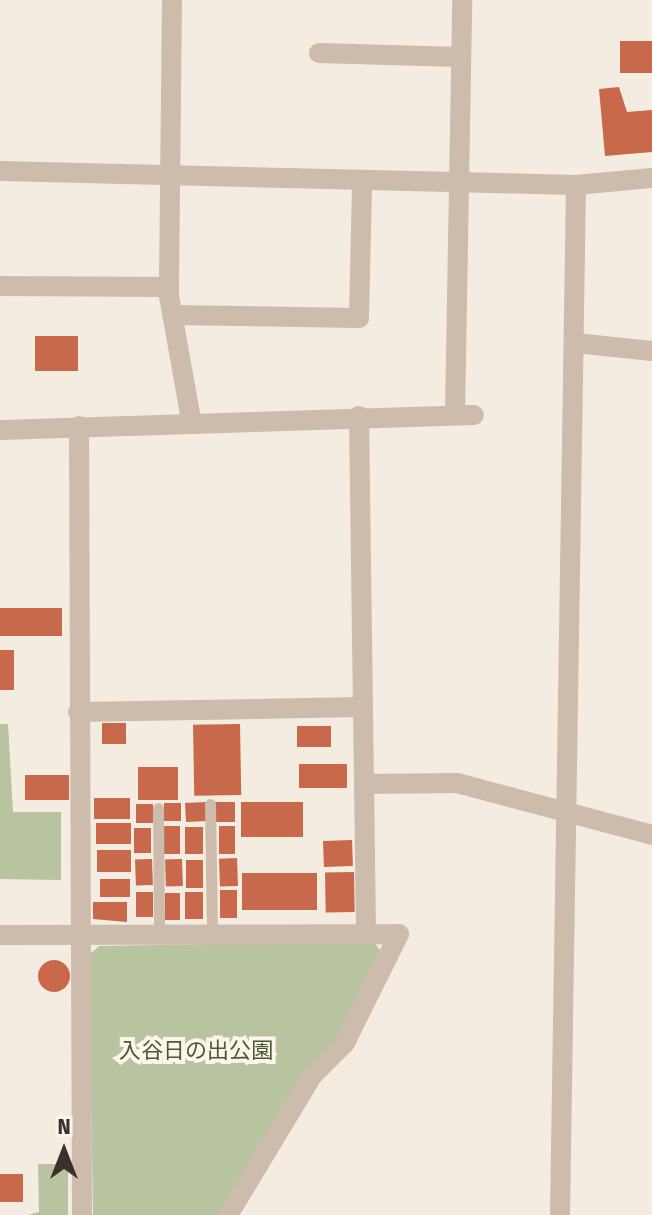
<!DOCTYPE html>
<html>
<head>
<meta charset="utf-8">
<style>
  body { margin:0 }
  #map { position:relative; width:652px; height:1215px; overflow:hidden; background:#f4ebe1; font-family:"Fira Sans Condensed","Noto Sans JP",sans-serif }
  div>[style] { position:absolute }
  .green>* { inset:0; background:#b8c4a0 }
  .building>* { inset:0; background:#c8694b; transform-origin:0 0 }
  .round { border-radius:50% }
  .service>* { height:11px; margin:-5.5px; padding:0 5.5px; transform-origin:5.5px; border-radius:5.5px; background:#cdbbac }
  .minor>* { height:20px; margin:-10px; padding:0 10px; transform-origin:10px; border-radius:10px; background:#cdbbac }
  .tertiary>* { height:20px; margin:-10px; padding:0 10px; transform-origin:10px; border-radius:10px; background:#cdbbac }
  span { translate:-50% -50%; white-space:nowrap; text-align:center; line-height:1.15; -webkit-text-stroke:8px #fbf5ee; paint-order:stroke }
  .park-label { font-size:22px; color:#4a5a2e }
  .north { position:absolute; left:24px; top:1111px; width:80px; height:80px; -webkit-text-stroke:6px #fbf5ee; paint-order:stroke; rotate:0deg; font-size:22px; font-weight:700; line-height:32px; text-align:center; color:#3b302b }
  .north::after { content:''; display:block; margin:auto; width:28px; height:36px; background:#3b302b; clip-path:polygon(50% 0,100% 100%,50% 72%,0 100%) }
</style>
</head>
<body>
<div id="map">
  <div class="green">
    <div style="clip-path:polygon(0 724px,8px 724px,13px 812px,61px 812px,61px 880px,0 879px)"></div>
    <div style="clip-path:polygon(373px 941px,382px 953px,342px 1036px,222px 1215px,93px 1215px,89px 955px,99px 946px)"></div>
    <div style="clip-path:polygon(38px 1164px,68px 1164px,68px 1215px,28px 1215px,39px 1212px)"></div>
  </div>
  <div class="building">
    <div style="left:652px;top:41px;width:32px;height:32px;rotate:90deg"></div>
    <div style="clip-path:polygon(619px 87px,627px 112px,652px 110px,652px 152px,605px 156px,599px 89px)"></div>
    <div style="left:35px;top:336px;width:43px;height:35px"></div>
    <div style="left:0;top:608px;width:62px;height:28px"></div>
    <div style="left:0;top:650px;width:14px;height:40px"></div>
    <div style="left:102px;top:723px;width:24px;height:21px"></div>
    <div style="left:240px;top:724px;width:71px;height:47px;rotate:89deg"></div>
    <div style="left:297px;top:726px;width:34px;height:21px"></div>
    <div style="left:299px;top:764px;width:48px;height:24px"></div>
    <div style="left:138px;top:767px;width:40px;height:33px"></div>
    <div style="left:69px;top:775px;width:25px;height:44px;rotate:90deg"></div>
    <div style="left:130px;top:798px;width:21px;height:36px;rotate:90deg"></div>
    <div style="left:206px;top:802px;width:19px;height:21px;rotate:87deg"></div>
    <div style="left:215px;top:802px;width:20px;height:20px"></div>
    <div style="left:303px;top:802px;width:35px;height:62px;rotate:90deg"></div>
    <div style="left:164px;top:803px;width:17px;height:18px"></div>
    <div style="left:136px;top:804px;width:17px;height:19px"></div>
    <div style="left:131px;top:823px;width:21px;height:35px;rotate:90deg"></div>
    <div style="left:162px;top:826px;width:18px;height:28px"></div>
    <div style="left:219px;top:826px;width:16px;height:28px"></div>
    <div style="left:203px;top:827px;width:27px;height:18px;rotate:90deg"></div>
    <div style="left:134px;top:828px;width:17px;height:25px"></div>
    <div style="left:352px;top:840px;width:26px;height:29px;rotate:88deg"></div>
    <div style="left:97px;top:850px;width:34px;height:22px"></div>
    <div style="left:237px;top:858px;width:28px;height:18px;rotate:88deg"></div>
    <div style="left:152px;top:859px;width:26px;height:17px;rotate:88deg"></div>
    <div style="left:182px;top:859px;width:27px;height:17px;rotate:88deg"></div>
    <div style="left:186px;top:860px;width:17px;height:28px"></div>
    <div style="left:354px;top:872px;width:40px;height:29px;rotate:89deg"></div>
    <div style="left:317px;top:873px;width:37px;height:75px;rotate:90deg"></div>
    <div style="left:130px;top:879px;width:18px;height:30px;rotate:90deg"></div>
    <div style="left:237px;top:890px;width:28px;height:17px;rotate:90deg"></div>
    <div style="left:153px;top:892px;width:25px;height:17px;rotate:90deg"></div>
    <div style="left:203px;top:892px;width:27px;height:18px;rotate:90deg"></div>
    <div style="left:165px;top:893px;width:15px;height:27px"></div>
    <div style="clip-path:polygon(93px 902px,127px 902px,127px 922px,93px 919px)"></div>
    <div class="round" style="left:38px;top:960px;width:32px;height:32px"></div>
    <div style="left:0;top:1174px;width:23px;height:28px"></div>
  </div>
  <div class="service">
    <div style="left:210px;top:804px;width:129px;rotate:89.1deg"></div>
    <div style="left:158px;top:808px;width:126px;rotate:89.5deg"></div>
  </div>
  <div class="minor">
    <div style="left:172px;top:0;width:296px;rotate:90.6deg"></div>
    <div style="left:169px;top:296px;width:125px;rotate:79.9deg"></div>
    <div style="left:319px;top:53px;width:141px;rotate:1.6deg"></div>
    <div style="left:0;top:171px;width:576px;rotate:1.39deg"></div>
    <div style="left:576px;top:185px;width:76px;rotate:-5.3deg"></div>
    <div style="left:0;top:286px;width:169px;rotate:0.3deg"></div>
    <div style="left:172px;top:315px;width:187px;rotate:0.9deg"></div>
    <div style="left:359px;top:318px;width:137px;rotate:-88.7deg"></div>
    <div style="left:455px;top:415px;width:415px;rotate:-89deg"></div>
    <div style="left:359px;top:416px;width:515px;rotate:89.22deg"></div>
    <div style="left:79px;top:426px;width:789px;rotate:89.78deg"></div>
    <div style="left:78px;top:712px;width:282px;rotate:-1deg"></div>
    <div style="left:365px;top:784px;width:92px;rotate:-0.6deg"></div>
    <div style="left:457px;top:783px;width:202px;rotate:14.9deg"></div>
    <div style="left:0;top:935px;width:399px;rotate:-0.1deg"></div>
    <div style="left:399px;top:934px;width:122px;rotate:116.4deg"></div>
    <div style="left:345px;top:1043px;width:47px;rotate:135deg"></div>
    <div style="left:312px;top:1076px;width:162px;rotate:121.1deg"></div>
    <div style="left:560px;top:1215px;width:1030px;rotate:-89.11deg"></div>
  </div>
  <div class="tertiary">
    <div style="left:576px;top:343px;width:76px;rotate:6deg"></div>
    <div style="left:0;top:430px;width:474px;rotate:-1.8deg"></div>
  </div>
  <div class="park-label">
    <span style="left:196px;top:1051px">入谷日の出公園</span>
  </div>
  <div class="north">N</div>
</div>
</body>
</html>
